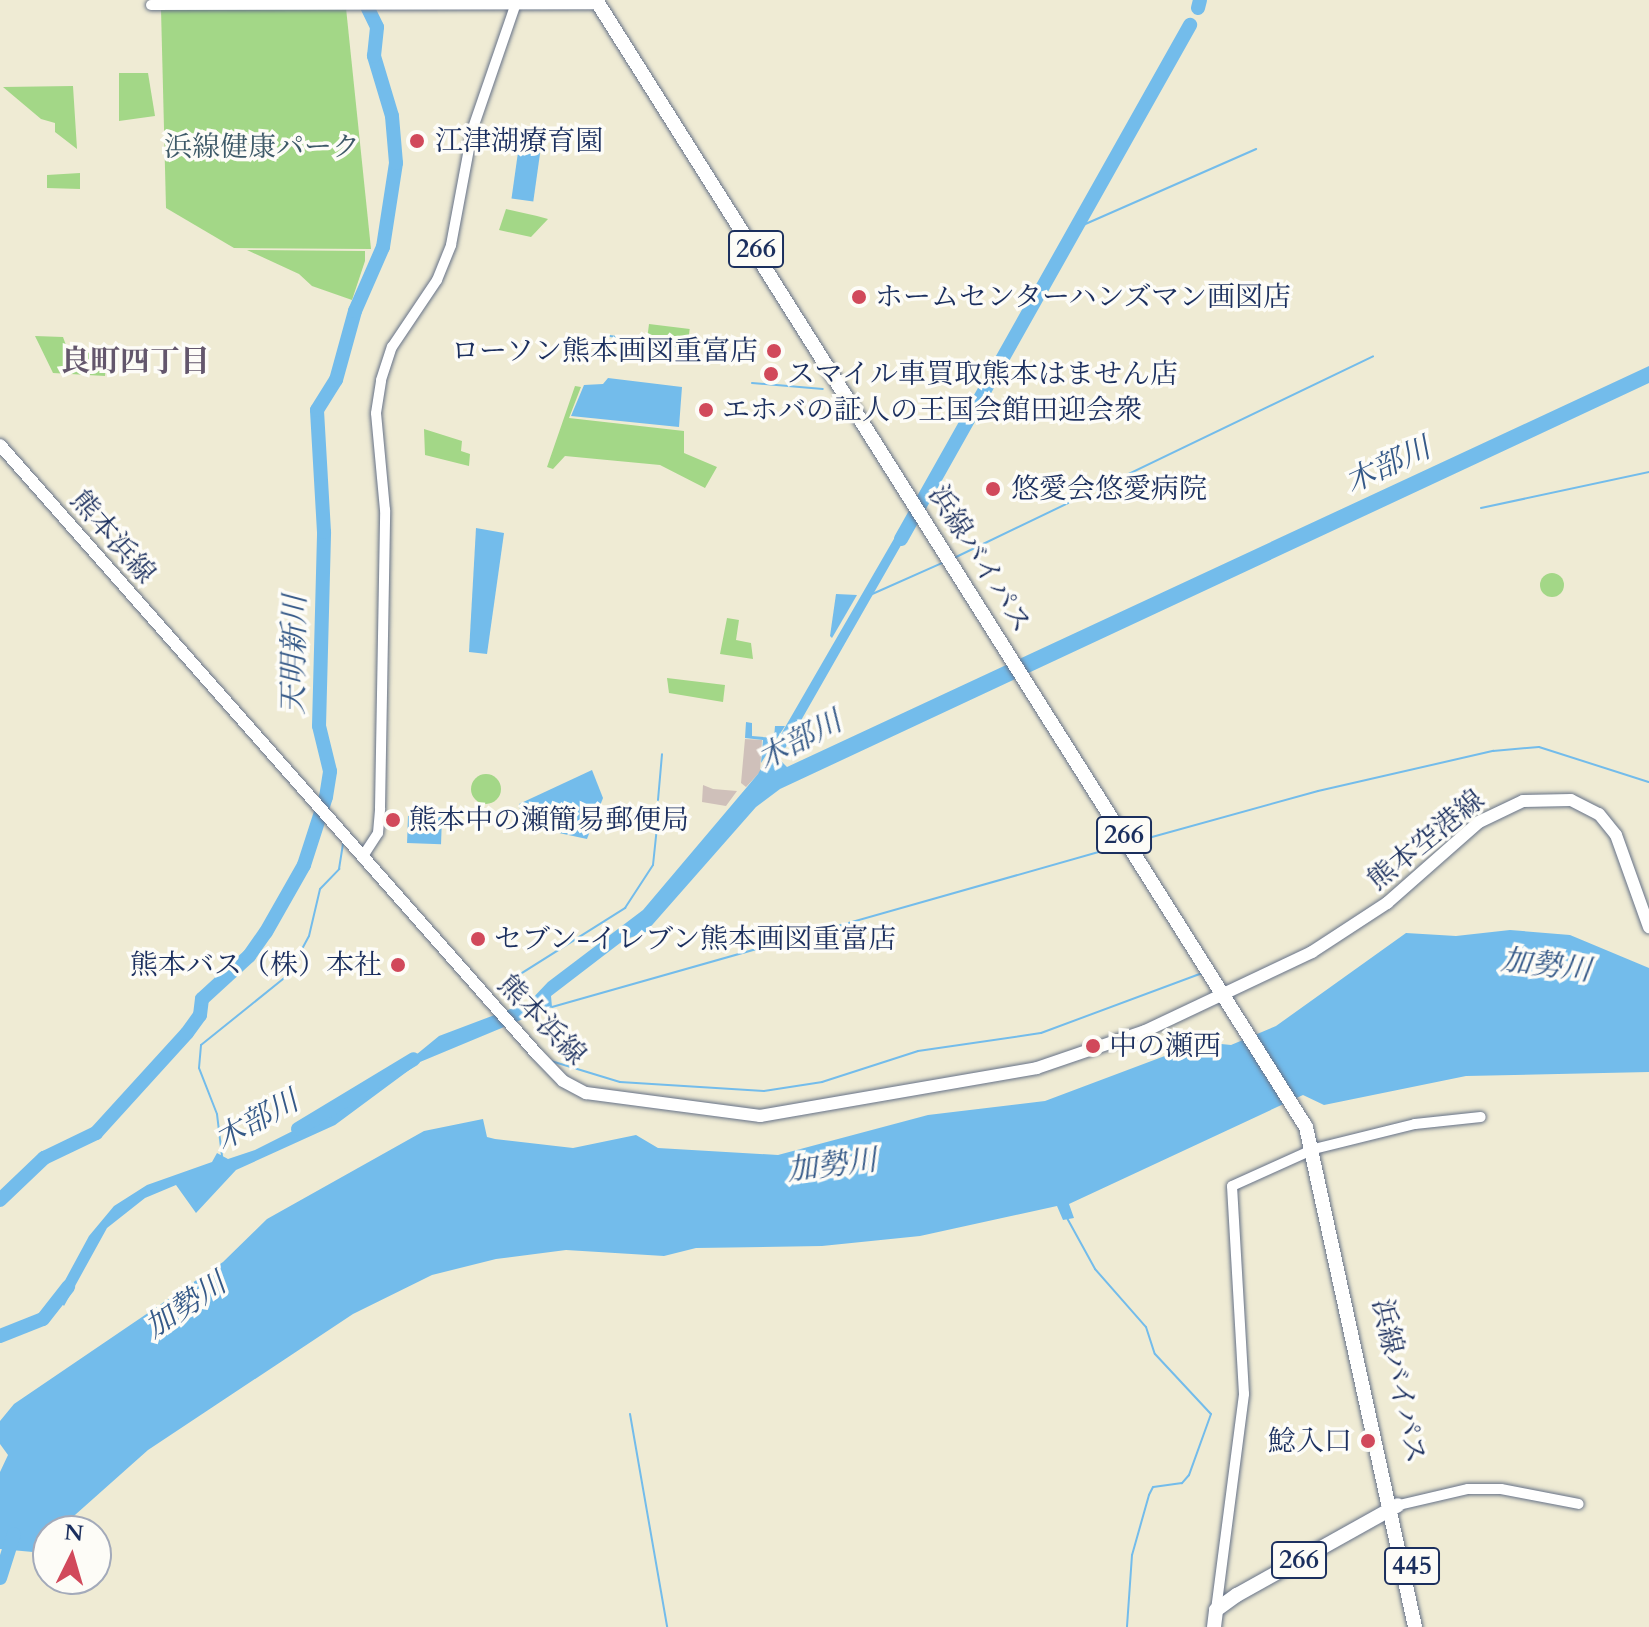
<!DOCTYPE html>
<html>
<head>
<meta charset="utf-8">
<style>
  body { margin:0 }
  #map { position:relative; width:1649px; height:1627px; overflow:hidden; background:#efebd4; font-family:Cardo,"Noto Serif JP",serif }
  div>[style] { position:absolute }
  .industrial>* { inset:0; background:#cfc0ba }
  .green>* { inset:0; background:#a3d787; transform-origin:0 0 }
  .round { border-radius:50% }
  .water>* { inset:0; background:#73bceb; transform-origin:0 0 }
  .stream>* { height:2px; margin:-1px; padding:0 1px; transform-origin:1px; border-radius:1px; background:#73bceb }
  .river>* { height:14px; margin:-7px; padding:0 7px; transform-origin:7px; border-radius:7px; background:#73bceb }
  .roads { filter:drop-shadow(0 0 2px #657187) drop-shadow(0 0 2px #657187) }
  .tertiary>* { height:10px; margin:-5px; padding:0 5px; transform-origin:5px; border-radius:5px; background:#fff }
  .secondary>* { height:12px; margin:-6px; padding:0 6px; transform-origin:6px; border-radius:6px; background:#fff }
  .trunk>* { height:14px; margin:-7px; padding:0 7px; transform-origin:7px; border-radius:7px; background:#fff }
  .dots>* { width:22px; height:22px; translate:-50% -50%; box-sizing:border-box; border:4px solid #fdfcf7; border-radius:50% }
  span { translate:-50% -50%; white-space:nowrap; text-align:center; line-height:1.15; -webkit-text-stroke:7px #fdfcf7; paint-order:stroke }
  .shield-label span { padding:2px 6px; background:#fdfcf7; border:2px solid; border-radius:6px; -webkit-text-stroke-width:0 }
  .shield-label { font-size:26px; color:#1b2f5e; font-weight:700 }
  .poi-label { font-size:28px; color:#1b2f5e }
  .left { translate:0 -50%; text-align:left }
  .right { translate:-100% -50%; text-align:right }
  .park-label { font-size:28px; color:#3d5968 }
  .street-label { font-size:28px; color:#1b2f5e }
  .neighbourhood-label { font-size:30px; color:#63566c; font-weight:700 }
  .water-label { font-size:30px; color:#355988; font-style:italic }
  .north { position:absolute; left:32px; top:1515px; width:80px; height:80px; box-sizing:border-box; background:#fdfcf7; border:2px solid #a3aaba; border-radius:50%; rotate:5deg; font-size:22px; font-weight:700; line-height:32px; text-align:center; color:#1b2f5e }
  .north::after { content:''; display:block; margin:auto; width:28px; height:36px; background:#d1495b; clip-path:polygon(50% 0,100% 100%,50% 72%,0 100%) }
</style>
</head>
<body>
<div id="map">
  <div class="industrial">
    <div style="clip-path:polygon(745px 739px,762px 740px,760px 772px,746px 787px,741px 783px)"></div>
    <div style="clip-path:polygon(703px 785px,713px 789px,737px 791px,726px 806px,702px 802px)"></div>
  </div>
  <div class="green">
    <div style="clip-path:polygon(346px 8px,371px 249px,234px 248px,166px 208px,161px 9px)"></div>
    <div style="clip-path:polygon(119px 73px,148px 73px,155px 116px,119px 121px)"></div>
    <div style="clip-path:polygon(73px 86px,77px 149px,55px 132px,55px 123px,41px 119px,3px 87px)"></div>
    <div style="clip-path:polygon(80px 173px,80px 189px,47px 188px,47px 175px)"></div>
    <div style="clip-path:polygon(506px 209px,537px 216px,548px 219px,531px 237px,499px 230px)"></div>
    <div style="clip-path:polygon(247px 250px,365px 251px,365px 261px,352px 300px,312px 286px,299px 274px)"></div>
    <div style="left:649px;top:324px;width:41px;height:15px;rotate:7deg"></div>
    <div style="clip-path:polygon(35px 336px,63px 337px,67px 348px,108px 352px,105px 376px,53px 373px)"></div>
    <div style="clip-path:polygon(575px 386px,581px 387px,569px 418px,684px 431px,684px 453px,717px 467px,705px 488px,660px 465px,565px 456px,553px 469px,547px 467px)"></div>
    <div style="clip-path:polygon(424px 429px,462px 441px,461px 451px,470px 454px,469px 466px,425px 455px)"></div>
    <div class="round" style="left:1540px;top:573px;width:24px;height:24px"></div>
    <div style="clip-path:polygon(727px 618px,739px 620px,736px 640px,751px 643px,753px 659px,720px 654px)"></div>
    <div style="clip-path:polygon(667px 678px,725px 685px,723px 702px,669px 693px)"></div>
    <div class="round" style="left:471px;top:774px;width:30px;height:30px"></div>
  </div>
  <div class="water">
    <div style="left:520px;top:138px;width:22px;height:61px;rotate:8deg"></div>
    <div style="clip-path:polygon(1649px 366px,1649px 383px,780px 789px,756px 807px,646px 932px,624px 940px,551px 996px,552px 1007px,420px 1062px,335px 1125px,236px 1170px,196px 1213px,176px 1185px,145px 1198px,107px 1228px,64px 1306px,56px 1297px,89px 1236px,114px 1206px,147px 1185px,212px 1162px,217px 1153px,228px 1159px,255px 1150px,372px 1091px,439px 1036px,529px 1002px,548px 982px,643px 910px,758px 774px,906px 518px,912px 526px,779px 759px,787px 767px)"></div>
    <div style="clip-path:polygon(608px 378px,682px 387px,679px 427px,571px 416px,584px 385px,603px 384px)"></div>
    <div style="clip-path:polygon(476px 528px,504px 533px,487px 654px,469px 652px)"></div>
    <div style="clip-path:polygon(836px 594px,857px 595px,832px 638px,830px 636px)"></div>
    <div style="clip-path:polygon(746px 722px,752px 723px,752px 736px,774px 738px,775px 726px,785px 726px,761px 763px,763px 740px,745px 738px)"></div>
    <div style="clip-path:polygon(592px 770px,603px 798px,587px 839px,531px 827px,521px 815px,519px 804px)"></div>
    <div style="left:408px;top:816px;width:34px;height:27px;rotate:2deg"></div>
    <div style="clip-path:polygon(1510px 930px,1570px 935px,1649px 968px,1649px 1072px,1466px 1076px,1324px 1105px,1303px 1095px,1069px 1204px,1074px 1218px,1063px 1220px,1057px 1206px,920px 1236px,822px 1246px,696px 1248px,664px 1256px,566px 1250px,496px 1259px,432px 1275px,353px 1314px,148px 1450px,57px 1531px,48px 1531px,48px 1539px,33px 1552px,0 1549px,0 1472px,8px 1455px,0 1444px,0 1421px,14px 1404px,223px 1262px,267px 1219px,424px 1131px,483px 1119px,487px 1137px,495px 1139px,573px 1148px,636px 1135px,658px 1148px,778px 1155px,928px 1115px,1045px 1101px,1202px 1042px,1231px 1045px,1276px 1026px,1406px 933px,1456px 936px)"></div>
  </div>
  <div class="stream">
    <div style="left:1074px;top:229px;width:199px;rotate:-23.7deg"></div>
    <div style="left:610px;top:336px;width:80px;rotate:8.6deg"></div>
    <div style="left:752px;top:383px;width:71px;rotate:4.8deg"></div>
    <div style="left:1481px;top:508px;width:172px;rotate:-12.1deg"></div>
    <div style="left:954px;top:558px;width:465px;rotate:-25.7deg"></div>
    <div style="left:870px;top:595px;width:81px;rotate:-24deg"></div>
    <div style="left:658px;top:800px;width:46px;rotate:-85deg"></div>
    <div style="left:1134px;top:842px;width:191px;rotate:-15.5deg"></div>
    <div style="left:1318px;top:791px;width:180px;rotate:-12.9deg"></div>
    <div style="left:1493px;top:751px;width:46px;rotate:-5deg"></div>
    <div style="left:1539px;top:747px;width:115px;rotate:17.7deg"></div>
    <div style="left:506px;top:983px;width:141px;rotate:-32.2deg"></div>
    <div style="left:625px;top:908px;width:51px;rotate:-56.9deg"></div>
    <div style="left:653px;top:865px;width:57px;rotate:-84deg"></div>
    <div style="left:552px;top:1007px;width:590px;rotate:-15.83deg"></div>
    <div style="left:551px;top:1061px;width:72px;rotate:16.9deg"></div>
    <div style="left:620px;top:1082px;width:144px;rotate:3.6deg"></div>
    <div style="left:764px;top:1091px;width:59px;rotate:-8.8deg"></div>
    <div style="left:822px;top:1082px;width:101px;rotate:-17.9deg"></div>
    <div style="left:918px;top:1051px;width:124px;rotate:-8.3deg"></div>
    <div style="left:1041px;top:1033px;width:170px;rotate:-20.4deg"></div>
    <div style="left:222px;top:1156px;width:42px;rotate:-96.8deg"></div>
    <div style="left:217px;top:1114px;width:49px;rotate:-111.4deg"></div>
    <div style="left:199px;top:1068px;width:23px;rotate:-85deg"></div>
    <div style="left:201px;top:1045px;width:112px;rotate:-38.8deg"></div>
    <div style="left:288px;top:975px;width:44px;rotate:-61.7deg"></div>
    <div style="left:309px;top:936px;width:48px;rotate:-76.8deg"></div>
    <div style="left:320px;top:889px;width:28px;rotate:-46deg"></div>
    <div style="left:339px;top:869px;width:26px;rotate:-81deg"></div>
    <div style="left:1067px;top:1218px;width:58px;rotate:61.2deg"></div>
    <div style="left:1095px;top:1269px;width:77px;rotate:48.7deg"></div>
    <div style="left:1146px;top:1327px;width:28px;rotate:72deg"></div>
    <div style="left:1155px;top:1354px;width:82px;rotate:47deg"></div>
    <div style="left:1211px;top:1414px;width:65px;rotate:109.8deg"></div>
    <div style="left:1189px;top:1475px;width:11px;rotate:131deg"></div>
    <div style="left:1182px;top:1483px;width:29px;rotate:172deg"></div>
    <div style="left:1153px;top:1487px;width:9px;rotate:117deg"></div>
    <div style="left:1149px;top:1495px;width:62px;rotate:105.8deg"></div>
    <div style="left:1132px;top:1555px;width:72px;rotate:94deg"></div>
    <div style="left:630px;top:1414px;width:216px;rotate:80.1deg"></div>
  </div>
  <div class="river">
    <div style="left:1198px;top:8px;width:8px;rotate:-76deg"></div>
    <div style="left:901px;top:539px;width:590px;rotate:-60.65deg"></div>
    <div style="left:298px;top:1129px;width:135px;rotate:-31.1deg"></div>
    <div style="left:0;top:1200px;width:61px;rotate:-43.7deg"></div>
    <div style="left:44px;top:1158px;width:58px;rotate:-25.7deg"></div>
    <div style="left:96px;top:1133px;width:135px;rotate:-47.7deg"></div>
    <div style="left:187px;top:1033px;width:22px;rotate:-54deg"></div>
    <div style="left:200px;top:1015px;width:16px;rotate:-83deg"></div>
    <div style="left:202px;top:999px;width:64px;rotate:-42.5deg"></div>
    <div style="left:249px;top:956px;width:29px;rotate:-55deg"></div>
    <div style="left:266px;top:932px;width:77px;rotate:-60.4deg"></div>
    <div style="left:304px;top:865px;width:71px;rotate:-72.1deg"></div>
    <div style="left:326px;top:797px;width:26px;rotate:-81deg"></div>
    <div style="left:330px;top:771px;width:46px;rotate:-103.7deg"></div>
    <div style="left:319px;top:726px;width:194px;rotate:-88.5deg"></div>
    <div style="left:324px;top:532px;width:122px;rotate:-93.3deg"></div>
    <div style="left:317px;top:410px;width:36px;rotate:-58deg"></div>
    <div style="left:336px;top:380px;width:72px;rotate:-74.6deg"></div>
    <div style="left:355px;top:311px;width:70px;rotate:-66.4deg"></div>
    <div style="left:383px;top:247px;width:85px;rotate:-81.2deg"></div>
    <div style="left:396px;top:163px;width:47px;rotate:-94.9deg"></div>
    <div style="left:392px;top:116px;width:63px;rotate:-106.7deg"></div>
    <div style="left:374px;top:56px;width:29px;rotate:-84deg"></div>
    <div style="left:377px;top:27px;width:30px;rotate:-116deg"></div>
    <div style="left:0;top:1336px;width:46px;rotate:-21.6deg"></div>
    <div style="left:43px;top:1319px;width:41px;rotate:-52deg"></div>
    <div style="left:0;top:1578px;width:46px;rotate:-72.3deg"></div>
  </div>
  <div class="roads">
    <div class="tertiary">
      <div style="left:151px;top:5px;width:448px;rotate:-0.1deg"></div>
      <div style="left:365px;top:853px;width:24px;rotate:-57deg"></div>
      <div style="left:378px;top:833px;width:25px;rotate:-85deg"></div>
      <div style="left:380px;top:808px;width:298px;rotate:-89deg"></div>
      <div style="left:385px;top:510px;width:97px;rotate:-95.3deg"></div>
      <div style="left:376px;top:413px;width:33px;rotate:-81deg"></div>
      <div style="left:381px;top:380px;width:35px;rotate:-72deg"></div>
      <div style="left:392px;top:347px;width:81px;rotate:-56.1deg"></div>
      <div style="left:437px;top:280px;width:38px;rotate:-68deg"></div>
      <div style="left:451px;top:245px;width:119px;rotate:-79.4deg"></div>
      <div style="left:473px;top:128px;width:129px;rotate:-71deg"></div>
      <div style="left:1399px;top:1505px;width:71px;rotate:-13.1deg"></div>
      <div style="left:1468px;top:1489px;width:33px"></div>
      <div style="left:1501px;top:1489px;width:79px;rotate:10.9deg"></div>
      <div style="left:1216px;top:1610px;width:218px;rotate:-82.6deg"></div>
      <div style="left:1244px;top:1394px;width:208px;rotate:-93.3deg"></div>
      <div style="left:1232px;top:1186px;width:90px;rotate:-24.3deg"></div>
      <div style="left:1314px;top:1149px;width:104px;rotate:-13.9deg"></div>
      <div style="left:1415px;top:1124px;width:66px;rotate:-6.1deg"></div>
    </div>
    <div class="secondary">
      <div style="left:0;top:445px;width:812px;rotate:48.6deg"></div>
      <div style="left:537px;top:1054px;width:37px;rotate:46deg"></div>
      <div style="left:563px;top:1081px;width:26px;rotate:28deg"></div>
      <div style="left:586px;top:1093px;width:176px;rotate:7.5deg"></div>
      <div style="left:760px;top:1116px;width:281px;rotate:-9.8deg"></div>
      <div style="left:1037px;top:1068px;width:114px;rotate:-18.9deg"></div>
      <div style="left:1145px;top:1031px;width:185px;rotate:-25.3deg"></div>
      <div style="left:1312px;top:952px;width:90px;rotate:-33.2deg"></div>
      <div style="left:1387px;top:903px;width:123px;rotate:-41.4deg"></div>
      <div style="left:1479px;top:822px;width:49px;rotate:-25.5deg"></div>
      <div style="left:1523px;top:801px;width:48px;rotate:-1.2deg"></div>
      <div style="left:1571px;top:800px;width:31px;rotate:27deg"></div>
      <div style="left:1599px;top:814px;width:27px;rotate:51deg"></div>
      <div style="left:1616px;top:835px;width:98px;rotate:70.3deg"></div>
    </div>
    <div class="trunk">
      <div style="left:596px;top:0;width:1332px;rotate:57.79deg"></div>
      <div style="left:1306px;top:1127px;width:512px;rotate:77.7deg"></div>
      <div style="left:1214px;top:1627px;width:17px;rotate:-83deg"></div>
      <div style="left:1216px;top:1610px;width:26px;rotate:-36deg"></div>
      <div style="left:1237px;top:1595px;width:184px;rotate:-29.2deg"></div>
    </div>
  </div>
  <div class="dots">
    <div style="left:417px;top:141px;background:#d1495b"></div>
    <div style="left:859px;top:297px;background:#d1495b"></div>
    <div style="left:774px;top:351px;background:#d1495b"></div>
    <div style="left:771px;top:374px;background:#d1495b"></div>
    <div style="left:706px;top:410px;background:#d1495b"></div>
    <div style="left:993px;top:489px;background:#d1495b"></div>
    <div style="left:393px;top:820px;background:#d1495b"></div>
    <div style="left:478px;top:939px;background:#d1495b"></div>
    <div style="left:398px;top:965px;background:#d1495b"></div>
    <div style="left:1093px;top:1046px;background:#d1495b"></div>
    <div style="left:1368px;top:1441px;background:#d1495b"></div>
  </div>
  <div class="shield-label">
    <span style="left:756px;top:249px">266</span>
    <span style="left:1124px;top:835px">266</span>
    <span style="left:1299px;top:1560px">266</span>
    <span style="left:1412px;top:1566px">445</span>
  </div>
  <div class="poi-label">
    <span class="left" style="left:435px;top:141px">江津湖療育園</span>
    <span class="left" style="left:875px;top:297px">ホームセンターハンズマン画図店</span>
    <span class="right" style="left:758px;top:351px">ローソン熊本画図重富店</span>
    <span class="left" style="left:787px;top:374px">スマイル車買取熊本はません店</span>
    <span class="left" style="left:722px;top:410px">エホバの証人の王国会館田迎会衆</span>
    <span class="left" style="left:1011px;top:489px">悠愛会悠愛病院</span>
    <span class="left" style="left:409px;top:820px">熊本中の瀬簡易郵便局</span>
    <span class="left" style="left:494px;top:939px">セブン-イレブン熊本画図重富店</span>
    <span class="right" style="left:382px;top:965px">熊本バス（株）本社</span>
    <span class="left" style="left:1109px;top:1046px">中の瀬西</span>
    <span class="right" style="left:1352px;top:1441px">鯰入口</span>
  </div>
  <div class="park-label">
    <span style="left:262px;top:147px">浜線健康パーク</span>
  </div>
  <div class="street-label">
    <span style="left:113px;top:537px;rotate:49deg">熊本浜線</span>
    <span style="left:980px;top:559px;rotate:58deg">浜線バイパス</span>
    <span style="left:1426px;top:840px;rotate:-39deg">熊本空港線</span>
    <span style="left:542px;top:1020px;rotate:46deg">熊本浜線</span>
    <span style="left:1399px;top:1381px;rotate:78deg">浜線バイパス</span>
  </div>
  <div class="neighbourhood-label">
    <span style="left:135px;top:362px">良町四丁目</span>
  </div>
  <div class="water-label">
    <span style="left:1388px;top:466px;rotate:-25deg">木部川</span>
    <span style="left:295px;top:655px;rotate:-89deg">天明新川</span>
    <span style="left:800px;top:741px;rotate:-28deg">木部川</span>
    <span style="left:1546px;top:966px;rotate:7deg">加勢川</span>
    <span style="left:257px;top:1121px;rotate:-29deg">木部川</span>
    <span style="left:832px;top:1166px;rotate:-7deg">加勢川</span>
    <span style="left:186px;top:1306px;rotate:-34deg">加勢川</span>
  </div>
  <div class="north">N</div>
</div>
</body>
</html>
